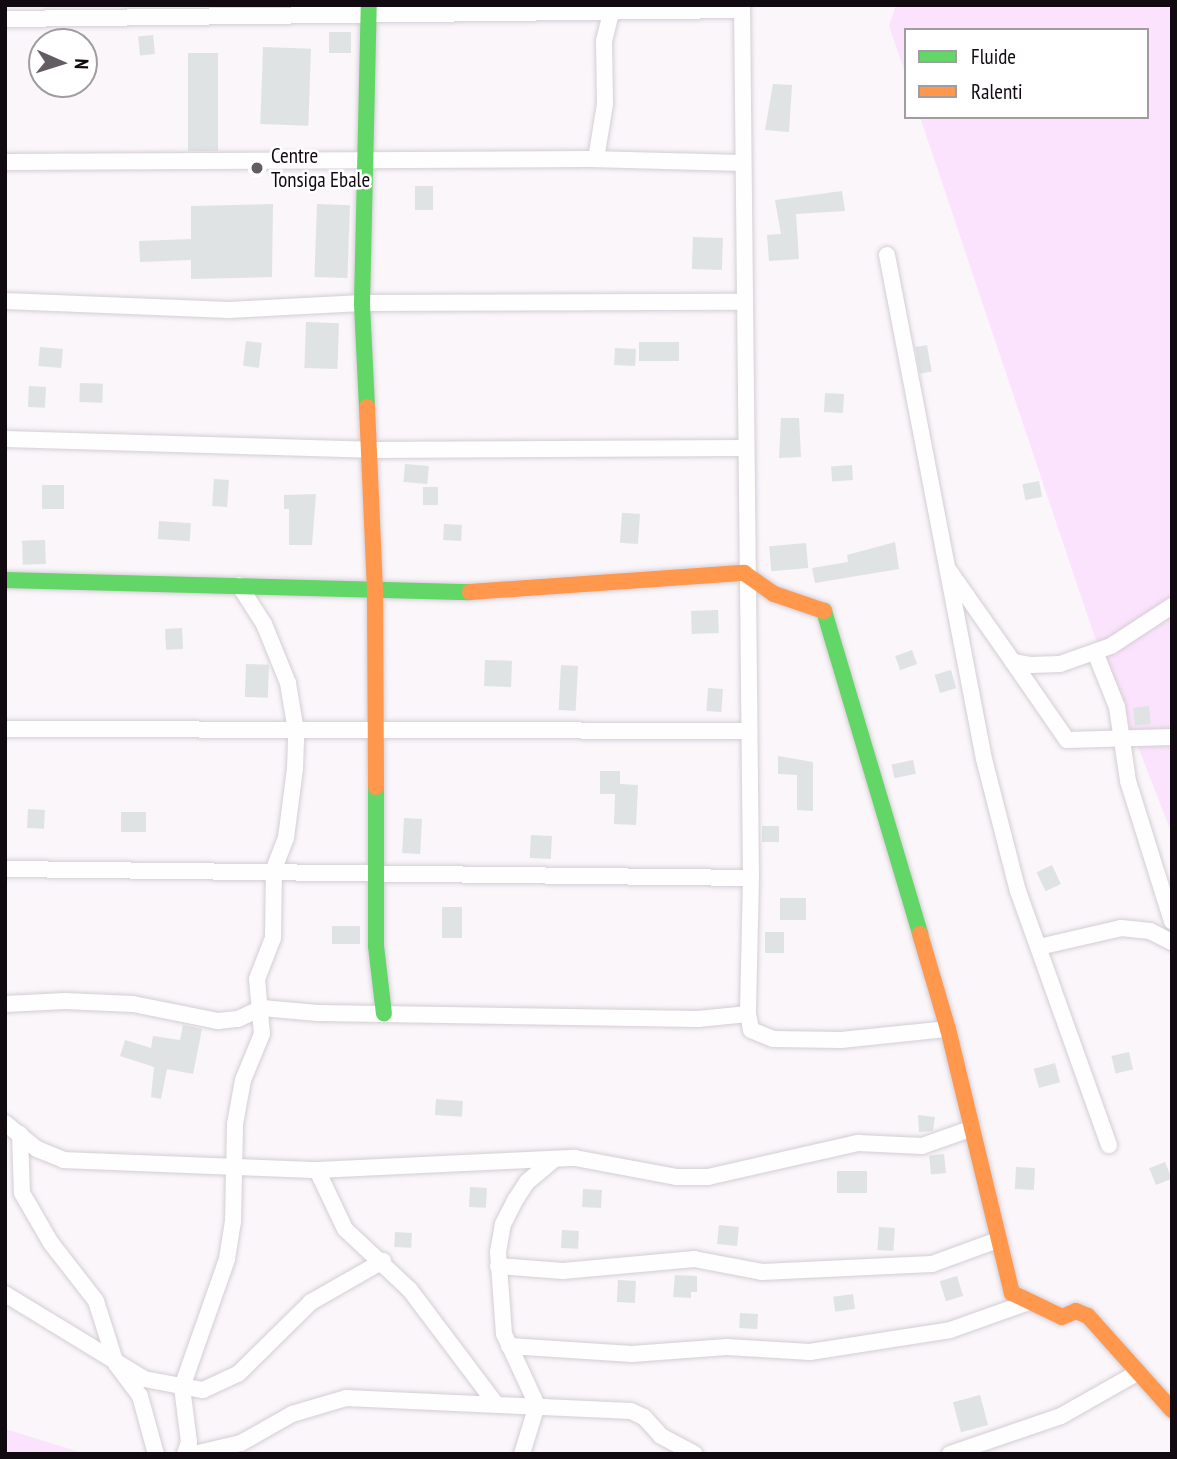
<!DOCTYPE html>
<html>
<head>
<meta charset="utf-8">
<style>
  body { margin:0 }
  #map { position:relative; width:1177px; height:1459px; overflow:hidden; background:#faf6fa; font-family:"PT Sans Narrow",sans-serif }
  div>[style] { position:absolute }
  .green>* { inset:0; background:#fce3fd }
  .building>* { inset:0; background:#dfe3e3; transform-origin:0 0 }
  .roads { filter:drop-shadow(0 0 2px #d4ced4) drop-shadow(0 0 2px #d4ced4) }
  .street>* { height:16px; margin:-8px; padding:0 8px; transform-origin:8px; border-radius:8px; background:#fefefe }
  .fast>* { height:16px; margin:-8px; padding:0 8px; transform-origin:8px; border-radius:8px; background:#63d668 }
  .slow>* { height:16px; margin:-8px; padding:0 8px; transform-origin:8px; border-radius:8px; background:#ff974d }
  .dots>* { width:19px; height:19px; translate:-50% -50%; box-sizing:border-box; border:4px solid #fff; border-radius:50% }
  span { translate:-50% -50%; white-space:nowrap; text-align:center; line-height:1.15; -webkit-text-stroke:5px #fff; paint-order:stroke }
  .poi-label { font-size:21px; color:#110a11 }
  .left { translate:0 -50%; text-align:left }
  .frame { position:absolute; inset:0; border:7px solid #110a11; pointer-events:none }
  .legend { position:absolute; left:904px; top:28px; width:245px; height:91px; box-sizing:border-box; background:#fff; border:2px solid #a09da0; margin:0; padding:9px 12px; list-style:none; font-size:21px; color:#110a11 }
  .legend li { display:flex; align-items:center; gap:14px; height:35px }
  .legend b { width:35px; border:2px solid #a09da0 }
  .north { position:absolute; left:28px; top:28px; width:70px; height:70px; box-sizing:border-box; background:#fff; border:2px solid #a09da0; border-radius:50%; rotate:93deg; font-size:19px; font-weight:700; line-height:28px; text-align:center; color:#110a11 }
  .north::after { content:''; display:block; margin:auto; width:24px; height:32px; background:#635d63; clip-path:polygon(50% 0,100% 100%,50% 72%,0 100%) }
</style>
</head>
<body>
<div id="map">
  <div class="green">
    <div style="clip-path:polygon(896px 5px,1172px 5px,1172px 834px,1092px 629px,920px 117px,1147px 117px,1147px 30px,906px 30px,906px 76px,889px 26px)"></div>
    <div style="clip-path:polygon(5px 1429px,86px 1454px,5px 1454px)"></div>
  </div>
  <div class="building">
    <div style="left:351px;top:32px;width:21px;height:22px;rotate:90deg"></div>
    <div style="left:153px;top:35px;width:19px;height:15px;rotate:84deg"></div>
    <div style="left:263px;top:47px;width:48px;height:77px;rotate:2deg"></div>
    <div style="left:188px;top:53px;width:30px;height:98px"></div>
    <div style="clip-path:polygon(773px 84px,792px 85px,789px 132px,765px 130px)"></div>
    <div style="left:415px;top:186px;width:18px;height:24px"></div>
    <div style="clip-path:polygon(842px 191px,845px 211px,796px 214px,799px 259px,769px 261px,767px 235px,781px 234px,775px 200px)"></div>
    <div style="clip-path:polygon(273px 204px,272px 277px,191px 279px,191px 260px,140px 262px,139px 241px,191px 239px,191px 206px)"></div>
    <div style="left:317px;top:204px;width:33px;height:73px;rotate:2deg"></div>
    <div style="left:693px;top:237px;width:30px;height:32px;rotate:2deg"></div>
    <div style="left:306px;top:322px;width:33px;height:46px;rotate:2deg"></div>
    <div style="left:246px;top:341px;width:16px;height:25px;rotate:7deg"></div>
    <div style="left:639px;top:342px;width:40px;height:19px"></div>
    <div style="left:927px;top:345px;width:27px;height:12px;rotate:80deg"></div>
    <div style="left:40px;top:347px;width:23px;height:19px;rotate:5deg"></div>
    <div style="left:636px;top:349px;width:17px;height:21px;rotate:93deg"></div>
    <div style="left:80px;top:383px;width:23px;height:19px;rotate:2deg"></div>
    <div style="left:29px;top:386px;width:17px;height:21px;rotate:3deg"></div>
    <div style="left:825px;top:393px;width:19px;height:19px;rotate:3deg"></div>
    <div style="clip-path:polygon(781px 418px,799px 418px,801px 457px,779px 458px)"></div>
    <div style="left:405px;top:464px;width:24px;height:18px;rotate:5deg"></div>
    <div style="left:852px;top:465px;width:15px;height:21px;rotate:86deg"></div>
    <div style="left:214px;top:479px;width:15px;height:27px;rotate:4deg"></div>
    <div style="left:1039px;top:481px;width:16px;height:17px;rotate:79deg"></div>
    <div style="left:42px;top:485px;width:22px;height:24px"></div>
    <div style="left:423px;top:487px;width:15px;height:18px"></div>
    <div style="clip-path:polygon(316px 494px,312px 545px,289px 545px,289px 509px,284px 509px,284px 495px)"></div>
    <div style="left:640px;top:514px;width:30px;height:18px;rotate:94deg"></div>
    <div style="left:159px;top:521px;width:32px;height:18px;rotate:4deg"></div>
    <div style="left:444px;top:524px;width:18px;height:16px;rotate:3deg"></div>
    <div style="left:45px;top:540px;width:24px;height:23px;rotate:88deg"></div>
    <div style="clip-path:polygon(895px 542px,899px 569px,815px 583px,812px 568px,848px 562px,847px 555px)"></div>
    <div style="left:806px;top:543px;width:25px;height:37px;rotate:85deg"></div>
    <div style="left:718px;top:610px;width:23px;height:27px;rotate:88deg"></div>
    <div style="left:182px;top:628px;width:21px;height:17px;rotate:87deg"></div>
    <div style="left:912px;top:650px;width:15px;height:18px;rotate:70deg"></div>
    <div style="left:485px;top:660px;width:27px;height:26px;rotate:2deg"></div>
    <div style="left:246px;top:664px;width:23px;height:33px;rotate:2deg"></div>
    <div style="left:561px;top:665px;width:17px;height:45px;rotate:3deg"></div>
    <div style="left:951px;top:670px;width:19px;height:17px;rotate:74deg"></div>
    <div style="left:708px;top:688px;width:15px;height:23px;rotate:4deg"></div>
    <div style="left:1149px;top:706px;width:18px;height:16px;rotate:84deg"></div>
    <div style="clip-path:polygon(778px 756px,813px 762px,813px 811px,797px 810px,797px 775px,778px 774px)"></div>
    <div style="left:913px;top:760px;width:14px;height:22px;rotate:78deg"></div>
    <div style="clip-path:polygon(600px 771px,620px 771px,620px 784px,638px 785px,636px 825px,614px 824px,615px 794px,600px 794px)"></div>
    <div style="left:28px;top:809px;width:17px;height:19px;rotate:3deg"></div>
    <div style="left:146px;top:812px;width:20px;height:25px;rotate:90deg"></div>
    <div style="left:404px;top:818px;width:18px;height:35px;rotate:3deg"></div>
    <div style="left:762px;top:826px;width:17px;height:16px"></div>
    <div style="left:531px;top:835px;width:21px;height:23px;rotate:3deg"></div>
    <div style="left:1052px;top:865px;width:21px;height:17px;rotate:65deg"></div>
    <div style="left:780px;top:898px;width:26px;height:22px"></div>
    <div style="left:442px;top:907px;width:20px;height:31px"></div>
    <div style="left:332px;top:926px;width:28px;height:18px"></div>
    <div style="left:765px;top:932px;width:19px;height:21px"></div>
    <div style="clip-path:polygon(183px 1025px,202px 1029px,193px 1074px,167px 1069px,161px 1099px,151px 1097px,154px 1067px,120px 1056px,125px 1040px,151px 1048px,153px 1036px,180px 1040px)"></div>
    <div style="left:1129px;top:1052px;width:18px;height:18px;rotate:77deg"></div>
    <div style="left:1055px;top:1063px;width:20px;height:22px;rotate:75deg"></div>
    <div style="left:436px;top:1099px;width:27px;height:16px;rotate:4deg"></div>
    <div style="clip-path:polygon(918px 1115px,935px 1117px,933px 1131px,919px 1132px)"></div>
    <div style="left:944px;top:1154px;width:19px;height:15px;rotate:84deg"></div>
    <div style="left:1165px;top:1162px;width:18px;height:17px;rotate:68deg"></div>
    <div style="left:1016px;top:1167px;width:19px;height:22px;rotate:3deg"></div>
    <div style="left:837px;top:1171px;width:30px;height:22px"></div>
    <div style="left:470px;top:1187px;width:17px;height:20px;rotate:3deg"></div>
    <div style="left:583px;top:1189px;width:19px;height:18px;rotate:3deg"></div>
    <div style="left:719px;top:1225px;width:20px;height:19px;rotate:6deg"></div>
    <div style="left:879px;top:1227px;width:16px;height:23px;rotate:4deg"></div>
    <div style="left:562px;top:1230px;width:17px;height:18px;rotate:3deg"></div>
    <div style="left:395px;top:1232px;width:17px;height:15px;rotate:3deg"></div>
    <div style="clip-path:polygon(675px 1275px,697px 1276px,697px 1292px,691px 1292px,691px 1298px,673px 1297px)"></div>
    <div style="left:957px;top:1276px;width:21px;height:18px;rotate:73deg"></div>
    <div style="left:618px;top:1280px;width:18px;height:22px;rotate:3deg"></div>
    <div style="left:853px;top:1294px;width:15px;height:20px;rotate:82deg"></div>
    <div style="left:740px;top:1313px;width:18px;height:15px;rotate:3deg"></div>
    <div style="left:980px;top:1395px;width:31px;height:28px;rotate:75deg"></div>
  </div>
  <div class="roads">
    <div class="street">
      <div style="left:742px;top:5px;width:873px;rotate:89.41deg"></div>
      <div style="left:751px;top:878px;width:136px;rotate:91.3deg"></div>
      <div style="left:748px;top:1014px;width:16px;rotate:79deg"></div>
      <div style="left:751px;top:1030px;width:24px;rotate:22deg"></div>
      <div style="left:773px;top:1039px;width:68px;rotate:0.8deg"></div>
      <div style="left:841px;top:1040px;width:108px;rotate:-5.9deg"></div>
      <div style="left:5px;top:19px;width:737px;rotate:-0.7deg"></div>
      <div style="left:596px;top:159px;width:56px;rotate:-80.7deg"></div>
      <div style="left:605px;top:104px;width:63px;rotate:-90.9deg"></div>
      <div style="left:604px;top:41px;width:32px;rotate:-76deg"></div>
      <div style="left:5px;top:162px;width:584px;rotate:-0.29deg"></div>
      <div style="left:589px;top:159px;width:153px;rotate:1.5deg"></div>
      <div style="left:887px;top:255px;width:513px;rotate:79.11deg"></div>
      <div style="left:984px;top:759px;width:136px;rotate:75.6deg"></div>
      <div style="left:1018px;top:891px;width:270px;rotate:70.3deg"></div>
      <div style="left:5px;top:301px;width:224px;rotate:2.3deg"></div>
      <div style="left:229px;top:310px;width:133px;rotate:-3deg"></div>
      <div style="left:362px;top:303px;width:380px;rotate:-0.2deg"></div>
      <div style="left:5px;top:439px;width:364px;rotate:1.7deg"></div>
      <div style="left:369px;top:450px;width:374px;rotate:-0.3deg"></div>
      <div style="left:948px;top:569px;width:113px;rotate:55deg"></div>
      <div style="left:1013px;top:662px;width:17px;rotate:10deg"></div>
      <div style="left:1030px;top:665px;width:30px;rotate:-2deg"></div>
      <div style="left:1060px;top:664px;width:54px;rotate:-19.4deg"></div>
      <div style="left:1111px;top:646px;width:73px;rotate:-33.3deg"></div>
      <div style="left:1095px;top:652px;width:59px;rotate:68.2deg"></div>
      <div style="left:1117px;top:707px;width:75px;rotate:81.5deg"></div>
      <div style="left:1128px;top:781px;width:147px;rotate:72.6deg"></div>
      <div style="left:1013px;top:662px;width:95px;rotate:55.3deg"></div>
      <div style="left:1067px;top:740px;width:105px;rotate:-1.6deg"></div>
      <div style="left:5px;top:729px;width:743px;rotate:0.15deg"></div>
      <div style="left:5px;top:869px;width:746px;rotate:0.69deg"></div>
      <div style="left:1039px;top:947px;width:84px;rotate:-13deg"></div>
      <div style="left:1121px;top:928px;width:29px;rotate:6deg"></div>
      <div style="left:1150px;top:931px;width:25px;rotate:27deg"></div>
      <div style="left:5px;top:1004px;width:60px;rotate:-2.9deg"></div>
      <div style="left:65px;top:1001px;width:68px;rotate:2.5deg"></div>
      <div style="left:133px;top:1004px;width:87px;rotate:11.3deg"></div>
      <div style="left:218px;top:1021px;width:20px;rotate:-6deg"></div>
      <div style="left:238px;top:1019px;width:26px;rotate:-25deg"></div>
      <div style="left:262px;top:1008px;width:56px;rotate:5.1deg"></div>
      <div style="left:318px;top:1013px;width:380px;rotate:0.9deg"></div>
      <div style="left:698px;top:1019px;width:50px;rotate:-5.7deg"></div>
      <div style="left:5px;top:1123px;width:41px;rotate:39.1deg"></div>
      <div style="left:37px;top:1149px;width:29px;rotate:22deg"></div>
      <div style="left:64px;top:1160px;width:253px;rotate:2.3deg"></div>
      <div style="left:317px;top:1170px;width:65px;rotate:64.6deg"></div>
      <div style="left:345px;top:1229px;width:89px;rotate:43.2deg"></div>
      <div style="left:410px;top:1290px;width:141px;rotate:53deg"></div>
      <div style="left:20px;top:1134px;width:59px;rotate:88.1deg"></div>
      <div style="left:22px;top:1193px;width:58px;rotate:59.9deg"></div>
      <div style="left:51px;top:1243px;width:73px;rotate:52.2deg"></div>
      <div style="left:96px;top:1301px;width:66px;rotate:72.4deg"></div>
      <div style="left:116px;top:1364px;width:40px;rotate:53deg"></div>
      <div style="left:140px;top:1396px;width:60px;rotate:74.6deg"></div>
      <div style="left:317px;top:1170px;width:258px;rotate:-2.7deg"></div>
      <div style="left:575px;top:1158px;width:104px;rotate:10.6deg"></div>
      <div style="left:677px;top:1177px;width:31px"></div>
      <div style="left:708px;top:1177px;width:154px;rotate:-12.8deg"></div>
      <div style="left:858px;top:1143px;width:64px;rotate:2.7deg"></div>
      <div style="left:922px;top:1146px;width:51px;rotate:-19.5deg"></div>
      <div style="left:498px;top:1266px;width:65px;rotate:4.4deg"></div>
      <div style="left:563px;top:1271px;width:132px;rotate:-5.2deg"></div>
      <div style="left:694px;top:1259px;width:69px;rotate:10.8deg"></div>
      <div style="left:762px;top:1272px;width:170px;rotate:-2.7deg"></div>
      <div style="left:932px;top:1264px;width:70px;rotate:-20deg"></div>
      <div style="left:5px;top:1294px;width:163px;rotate:31.4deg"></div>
      <div style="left:144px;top:1379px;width:60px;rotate:10.6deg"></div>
      <div style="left:203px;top:1390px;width:38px;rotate:-25deg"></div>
      <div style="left:238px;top:1374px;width:103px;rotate:-44.6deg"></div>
      <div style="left:311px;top:1302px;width:83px;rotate:-29.7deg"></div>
      <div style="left:509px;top:1346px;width:123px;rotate:3.7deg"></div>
      <div style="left:632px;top:1354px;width:95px;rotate:-4.2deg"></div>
      <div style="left:727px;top:1347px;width:83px;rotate:3.4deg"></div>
      <div style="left:810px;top:1352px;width:142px;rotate:-8.9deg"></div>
      <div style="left:950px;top:1330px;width:84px;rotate:-19.5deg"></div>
      <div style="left:185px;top:1454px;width:13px;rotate:-72deg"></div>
      <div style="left:189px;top:1442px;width:55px;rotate:-97.3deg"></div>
      <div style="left:182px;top:1387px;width:136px;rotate:-70.6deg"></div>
      <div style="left:227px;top:1259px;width:37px;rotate:-81deg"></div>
      <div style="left:233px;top:1222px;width:98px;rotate:-88.8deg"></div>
      <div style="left:235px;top:1124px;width:45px;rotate:-79.7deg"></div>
      <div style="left:243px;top:1080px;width:50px;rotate:-67.6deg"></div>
      <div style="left:262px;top:1034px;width:55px;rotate:-95.2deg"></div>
      <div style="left:257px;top:979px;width:44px;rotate:-68.7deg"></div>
      <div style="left:273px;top:938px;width:69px;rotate:-89.2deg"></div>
      <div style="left:274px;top:869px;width:33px;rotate:-69deg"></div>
      <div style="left:286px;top:838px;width:70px;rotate:-82.6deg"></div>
      <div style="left:295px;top:769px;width:38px;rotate:-88deg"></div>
      <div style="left:296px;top:731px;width:49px;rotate:-99.5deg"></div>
      <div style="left:288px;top:683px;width:64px;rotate:-112.1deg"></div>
      <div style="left:264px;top:624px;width:46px;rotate:-122.7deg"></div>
      <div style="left:194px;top:1454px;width:48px;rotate:-13.2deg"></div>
      <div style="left:241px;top:1443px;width:59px;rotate:-29.6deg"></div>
      <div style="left:292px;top:1414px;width:56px;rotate:-16.5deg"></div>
      <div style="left:346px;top:1398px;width:285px;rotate:2.6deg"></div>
      <div style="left:631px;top:1411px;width:14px;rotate:25deg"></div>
      <div style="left:644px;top:1417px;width:25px;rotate:48deg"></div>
      <div style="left:661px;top:1436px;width:38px;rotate:28deg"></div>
      <div style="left:522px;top:1454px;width:51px;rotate:-73deg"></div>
      <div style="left:537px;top:1405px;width:78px;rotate:-114.9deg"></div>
      <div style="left:504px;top:1334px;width:82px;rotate:-94.2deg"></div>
      <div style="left:498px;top:1252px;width:28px;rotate:-80deg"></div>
      <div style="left:503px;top:1224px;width:28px;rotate:-63deg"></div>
      <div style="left:516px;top:1199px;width:20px;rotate:-57deg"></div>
      <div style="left:527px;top:1182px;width:35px;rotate:-40deg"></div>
      <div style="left:950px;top:1454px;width:117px;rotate:-18.9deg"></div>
      <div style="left:1061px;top:1416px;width:87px;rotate:-29.5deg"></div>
    </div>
    <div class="fast">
      <div style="left:367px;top:407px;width:104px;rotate:-92.8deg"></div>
      <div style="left:362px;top:303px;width:298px;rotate:-88.7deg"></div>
      <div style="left:5px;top:580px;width:465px;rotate:1.5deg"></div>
      <div style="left:824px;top:611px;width:337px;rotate:73.4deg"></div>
      <div style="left:376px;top:787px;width:159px;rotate:90deg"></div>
      <div style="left:376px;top:946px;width:68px;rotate:83.3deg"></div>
    </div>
    <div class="slow">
      <div style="left:367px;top:407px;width:186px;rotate:87.5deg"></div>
      <div style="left:375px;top:593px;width:194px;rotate:89.7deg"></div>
      <div style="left:470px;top:592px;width:275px;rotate:-4deg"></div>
      <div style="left:744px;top:573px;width:37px;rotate:35deg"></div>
      <div style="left:774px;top:594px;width:53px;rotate:18.8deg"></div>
      <div style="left:920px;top:934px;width:99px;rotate:73.6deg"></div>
      <div style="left:948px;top:1029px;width:272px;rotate:76.4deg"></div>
      <div style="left:1012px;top:1293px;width:55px;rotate:25.6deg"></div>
      <div style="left:1062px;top:1317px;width:15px;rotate:-23deg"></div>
      <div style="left:1076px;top:1311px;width:13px;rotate:23deg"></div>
      <div style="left:1088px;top:1316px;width:126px;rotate:48.2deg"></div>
    </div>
  </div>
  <div class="dots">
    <div style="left:257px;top:168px;background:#635d63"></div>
  </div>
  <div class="poi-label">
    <span class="left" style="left:271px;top:168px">Centre<br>Tonsiga Ebale</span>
  </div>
  <div class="frame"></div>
  <ul class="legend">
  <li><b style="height:9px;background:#63d668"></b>Fluide</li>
  <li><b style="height:9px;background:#ff974d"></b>Ralenti</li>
  </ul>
  <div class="north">N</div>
</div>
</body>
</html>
